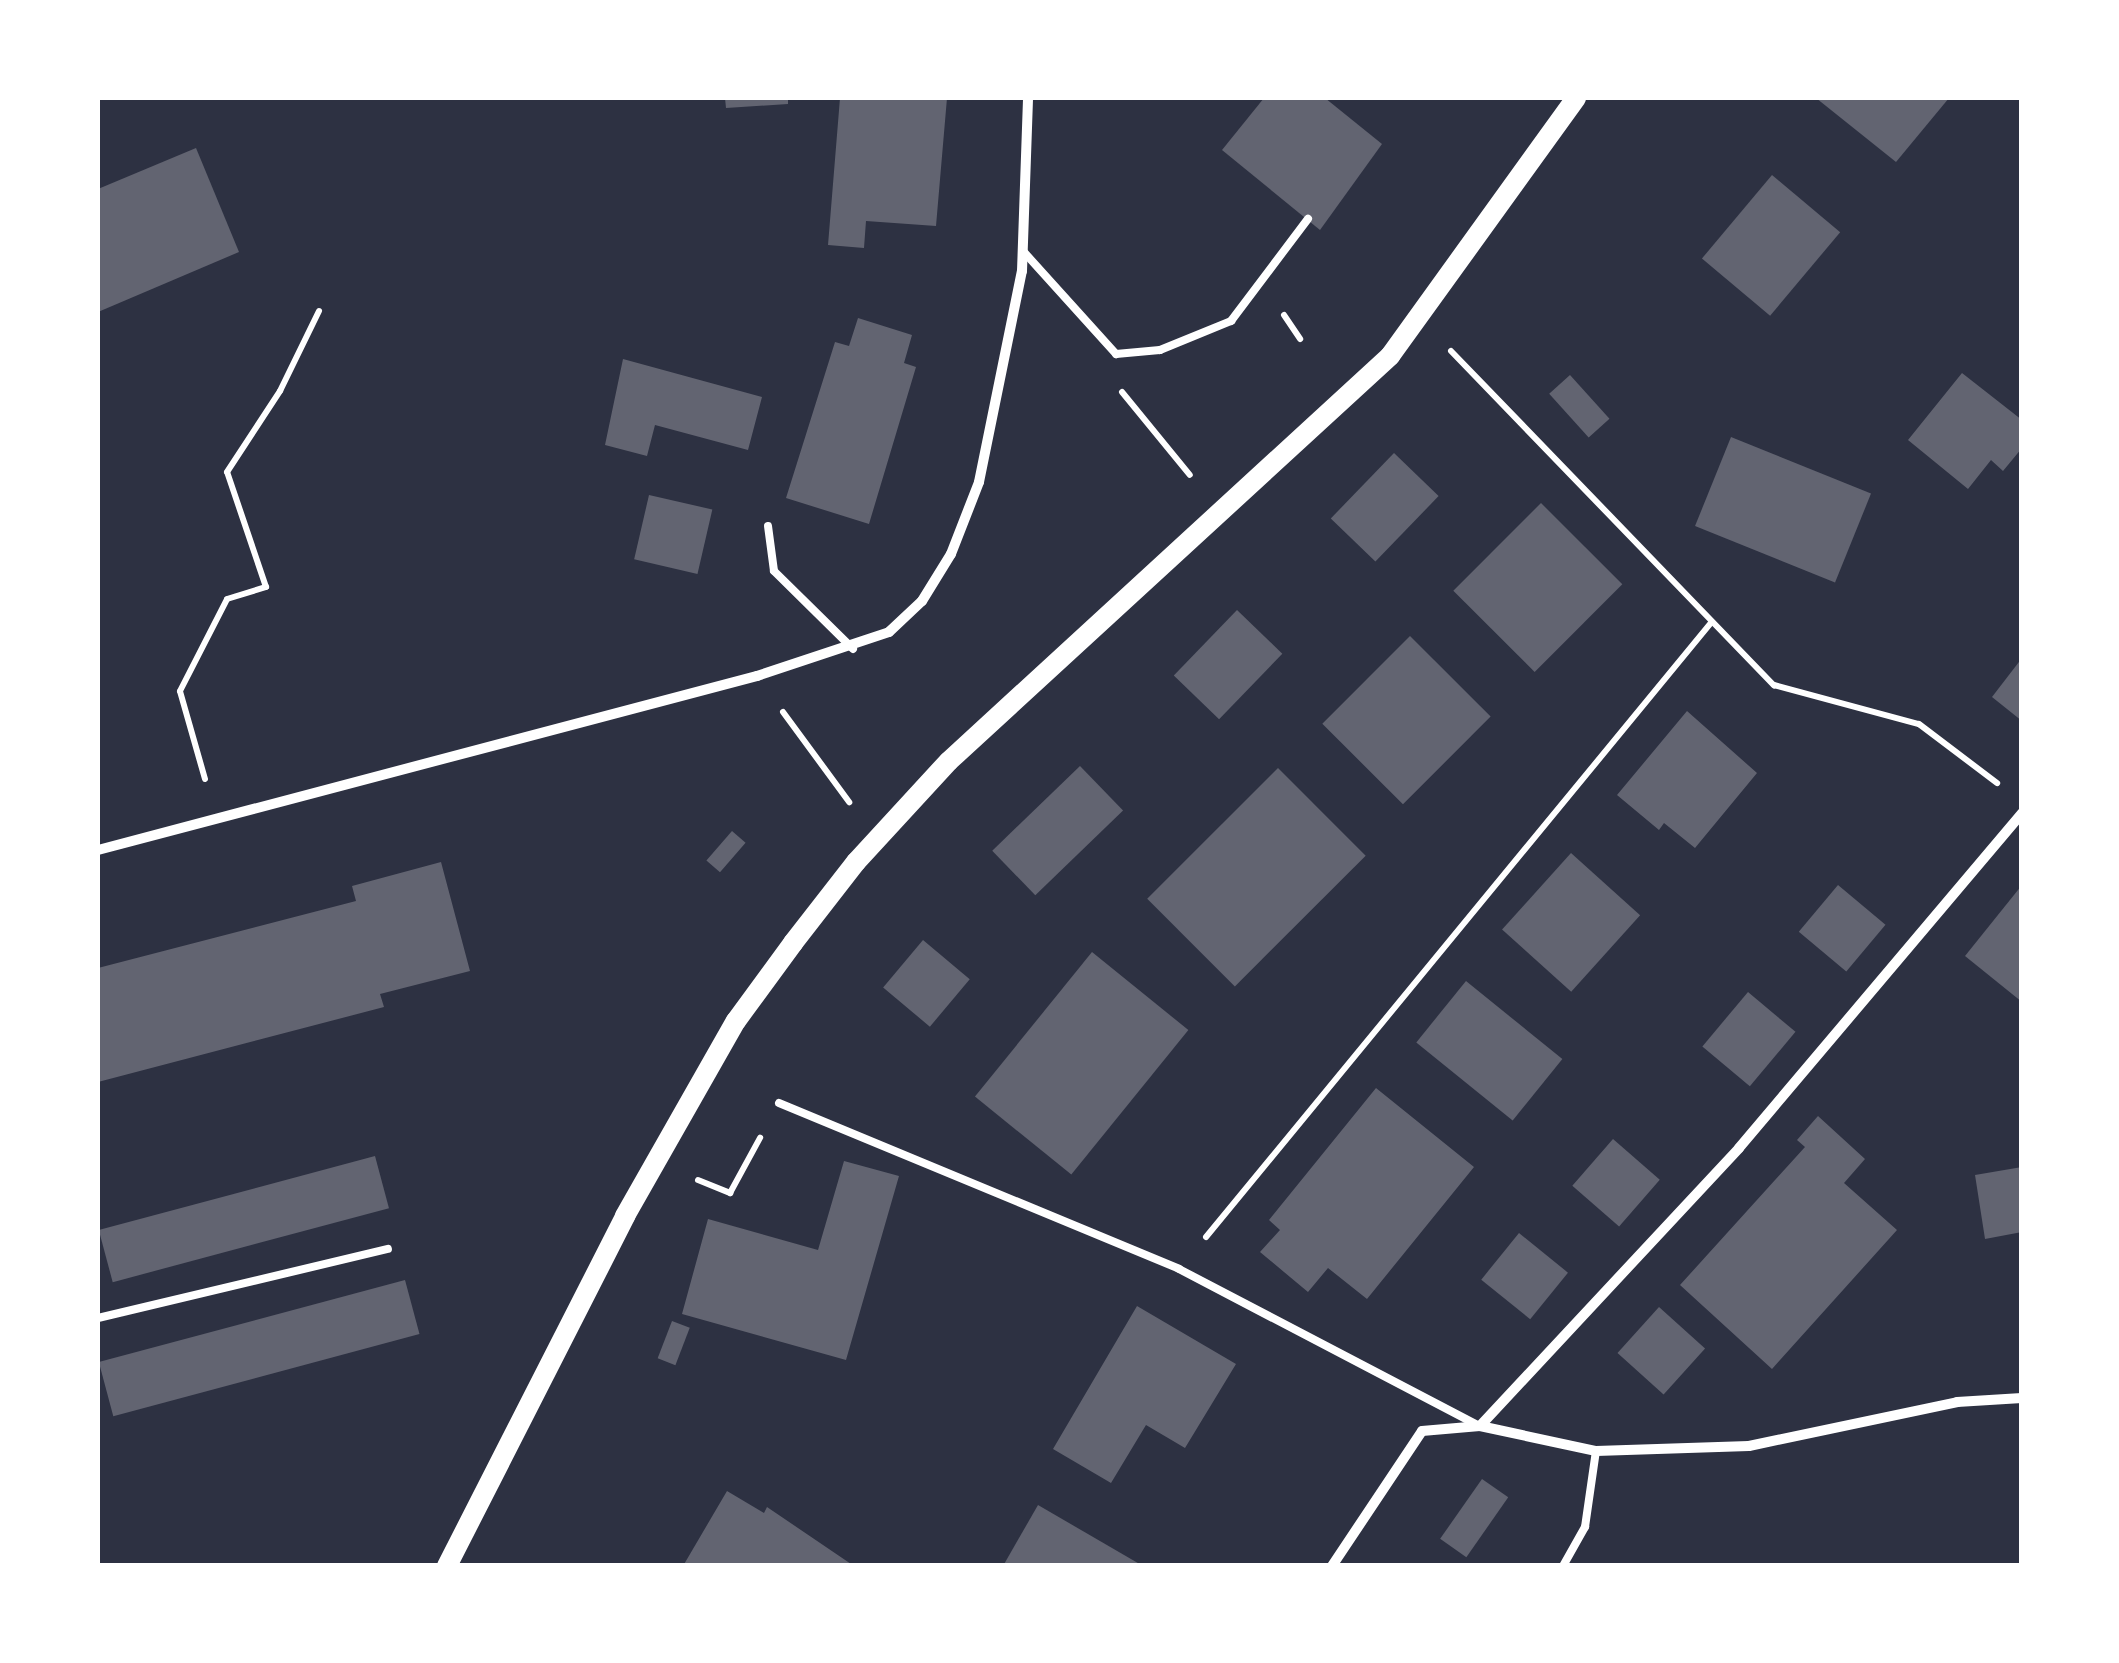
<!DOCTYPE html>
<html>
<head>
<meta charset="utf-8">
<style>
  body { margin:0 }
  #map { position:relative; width:2119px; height:1663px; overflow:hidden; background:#2d3142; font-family:Poppins,sans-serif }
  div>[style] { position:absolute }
  .building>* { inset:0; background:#626471; transform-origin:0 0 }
  .path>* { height:6px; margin:-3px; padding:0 3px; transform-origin:3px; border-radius:3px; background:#fff }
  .service>* { height:8px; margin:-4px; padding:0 4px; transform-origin:4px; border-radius:4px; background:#fff }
  .minor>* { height:10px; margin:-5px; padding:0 5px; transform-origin:5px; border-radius:5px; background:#fff }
  .secondary>* { height:20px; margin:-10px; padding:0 10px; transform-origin:10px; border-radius:10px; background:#fff }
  span { translate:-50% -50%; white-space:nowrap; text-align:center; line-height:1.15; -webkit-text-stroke:8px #fff; paint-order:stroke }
  .frame { position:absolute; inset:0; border:100px solid #fff; pointer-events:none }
</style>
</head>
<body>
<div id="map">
  <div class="building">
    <div style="clip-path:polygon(725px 98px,788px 98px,788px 104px,726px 108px)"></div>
    <div style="clip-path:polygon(840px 98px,947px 98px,936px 226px,866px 221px,864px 248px,828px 245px)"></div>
    <div style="clip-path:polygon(1264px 98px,1325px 98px,1382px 144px,1320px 230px,1222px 150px)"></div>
    <div style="clip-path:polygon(1816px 98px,1949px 98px,1896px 162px)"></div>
    <div style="clip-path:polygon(196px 148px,239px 252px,98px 312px,98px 189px)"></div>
    <div style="left:1772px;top:175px;width:89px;height:109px;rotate:40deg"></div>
    <div style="clip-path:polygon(858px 318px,912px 335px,904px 363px,916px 367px,869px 524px,786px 498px,835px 342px,849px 346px)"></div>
    <div style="clip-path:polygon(623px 359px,762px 397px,748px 450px,655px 425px,647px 456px,605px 445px)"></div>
    <div style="clip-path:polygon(1962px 373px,2022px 420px,2022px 448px,2003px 471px,1991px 460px,1968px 489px,1908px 440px)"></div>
    <div style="left:1570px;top:375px;width:59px;height:28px;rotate:48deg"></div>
    <div style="left:1731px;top:437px;width:151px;height:96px;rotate:22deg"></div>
    <div style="left:1394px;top:453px;width:62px;height:91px;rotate:44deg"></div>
    <div style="left:649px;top:495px;width:65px;height:66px;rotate:13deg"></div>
    <div style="left:1541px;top:503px;width:115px;height:124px;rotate:45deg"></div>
    <div style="left:1237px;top:610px;width:63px;height:91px;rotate:44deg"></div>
    <div style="left:1410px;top:636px;width:114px;height:124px;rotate:45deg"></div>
    <div style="clip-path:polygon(2022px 658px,2022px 721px,1992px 697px)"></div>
    <div style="clip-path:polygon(1687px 711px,1757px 773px,1695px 848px,1664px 823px,1659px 830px,1617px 795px)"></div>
    <div style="left:1080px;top:766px;width:62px;height:122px;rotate:46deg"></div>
    <div style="left:1278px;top:768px;width:124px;height:185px;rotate:45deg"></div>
    <div style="left:732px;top:831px;width:18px;height:39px;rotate:41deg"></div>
    <div style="left:1571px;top:853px;width:93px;height:103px;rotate:42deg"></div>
    <div style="clip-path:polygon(441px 862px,470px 971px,380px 994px,384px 1007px,98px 1082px,98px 968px,356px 901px,352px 886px)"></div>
    <div style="left:1838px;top:885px;width:62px;height:61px;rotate:40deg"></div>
    <div style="clip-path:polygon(2022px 885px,2022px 1002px,1965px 956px)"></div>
    <div style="left:923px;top:940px;width:61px;height:62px;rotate:40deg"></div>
    <div style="left:1092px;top:952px;width:124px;height:186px;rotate:39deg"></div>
    <div style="left:1466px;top:981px;width:124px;height:79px;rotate:39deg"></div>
    <div style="left:1748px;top:992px;width:62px;height:71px;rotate:40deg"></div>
    <div style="clip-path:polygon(1376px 1088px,1474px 1167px,1367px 1299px,1328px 1268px,1308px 1292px,1260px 1252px,1280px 1230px,1269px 1220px)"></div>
    <div style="clip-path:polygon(1818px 1116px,1865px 1159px,1844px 1183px,1897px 1230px,1772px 1369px,1680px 1285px,1805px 1147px,1797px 1140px)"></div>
    <div style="left:1613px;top:1139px;width:62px;height:62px;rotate:41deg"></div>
    <div style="left:375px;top:1156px;width:54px;height:286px;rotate:75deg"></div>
    <div style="clip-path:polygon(844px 1161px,899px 1176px,846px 1360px,682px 1314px,708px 1219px,818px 1250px)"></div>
    <div style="clip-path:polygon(2022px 1167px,2022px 1232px,1985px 1239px,1975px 1175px)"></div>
    <div style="left:1519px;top:1233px;width:63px;height:60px;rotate:39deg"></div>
    <div style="left:405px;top:1280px;width:56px;height:317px;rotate:75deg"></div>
    <div style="clip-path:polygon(1137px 1306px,1236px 1364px,1185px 1448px,1146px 1425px,1111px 1483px,1053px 1449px)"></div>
    <div style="left:1659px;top:1307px;width:62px;height:62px;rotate:42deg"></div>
    <div style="left:672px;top:1321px;width:19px;height:40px;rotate:21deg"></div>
    <div style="left:1482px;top:1479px;width:32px;height:73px;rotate:35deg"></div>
    <div style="clip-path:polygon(727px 1491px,764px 1513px,767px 1507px,854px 1566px,683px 1566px)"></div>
    <div style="clip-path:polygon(1038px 1505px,1143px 1566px,1003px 1566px)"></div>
  </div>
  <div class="path">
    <div style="left:1284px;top:315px;width:29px;rotate:56deg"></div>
    <div style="left:1451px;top:351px;width:465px;rotate:46deg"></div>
    <div style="left:1774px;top:685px;width:150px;rotate:15.1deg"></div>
    <div style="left:1919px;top:724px;width:98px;rotate:37.1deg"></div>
    <div style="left:1122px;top:392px;width:107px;rotate:50.7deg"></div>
    <div style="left:783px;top:712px;width:112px;rotate:53.7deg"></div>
    <div style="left:205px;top:779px;width:91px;rotate:-105.9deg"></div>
    <div style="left:180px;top:691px;width:103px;rotate:-62.9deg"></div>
    <div style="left:227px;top:599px;width:41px;rotate:-17.1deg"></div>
    <div style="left:266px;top:587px;width:121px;rotate:-108.7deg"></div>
    <div style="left:227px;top:472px;width:97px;rotate:-56.8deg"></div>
    <div style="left:280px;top:391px;width:89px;rotate:-64deg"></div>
    <div style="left:698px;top:1180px;width:35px;rotate:22deg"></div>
    <div style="left:730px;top:1193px;width:63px;rotate:-61.4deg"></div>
    <div style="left:1206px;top:1237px;width:794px;rotate:-50.57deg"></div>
  </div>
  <div class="service">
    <div style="left:1023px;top:251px;width:139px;rotate:47.9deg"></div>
    <div style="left:1116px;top:354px;width:44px;rotate:-5.2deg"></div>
    <div style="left:1160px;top:350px;width:77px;rotate:-22.2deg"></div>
    <div style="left:1231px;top:321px;width:128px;rotate:-53deg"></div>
    <div style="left:768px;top:526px;width:45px;rotate:82.4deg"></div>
    <div style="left:774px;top:571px;width:111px;rotate:44.6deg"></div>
    <div style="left:779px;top:1103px;width:433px;rotate:22.5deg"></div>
    <div style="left:1179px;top:1269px;width:337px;rotate:27.6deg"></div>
    <div style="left:98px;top:1318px;width:298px;rotate:-13.4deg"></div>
    <div style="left:1563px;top:1566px;width:45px;rotate:-60.6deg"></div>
    <div style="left:1585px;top:1527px;width:77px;rotate:-81.8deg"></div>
  </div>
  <div class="minor">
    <div style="left:98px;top:850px;width:682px;rotate:-14.79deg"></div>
    <div style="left:757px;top:676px;width:139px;rotate:-18.4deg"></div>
    <div style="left:889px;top:632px;width:45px;rotate:-43.2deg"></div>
    <div style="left:922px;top:601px;width:55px;rotate:-58.3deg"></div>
    <div style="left:951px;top:554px;width:77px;rotate:-68.7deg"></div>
    <div style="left:979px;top:482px;width:215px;rotate:-78.5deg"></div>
    <div style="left:1022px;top:271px;width:173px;rotate:-88deg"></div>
    <div style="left:1480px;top:1426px;width:380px;rotate:-47deg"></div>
    <div style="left:1739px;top:1148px;width:439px;rotate:-49.8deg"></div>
    <div style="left:1332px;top:1566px;width:162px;rotate:-56.3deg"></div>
    <div style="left:1422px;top:1431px;width:58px;rotate:-4.9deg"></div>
    <div style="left:1480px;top:1426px;width:119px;rotate:12.2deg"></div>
    <div style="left:1596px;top:1451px;width:153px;rotate:-1.9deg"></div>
    <div style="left:1749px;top:1446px;width:213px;rotate:-11.9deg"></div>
    <div style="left:1957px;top:1402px;width:65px;rotate:-3.5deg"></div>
  </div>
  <div class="secondary">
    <div style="left:447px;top:1566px;width:393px;rotate:-63deg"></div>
    <div style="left:625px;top:1216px;width:224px;rotate:-60.4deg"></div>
    <div style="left:736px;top:1021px;width:97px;rotate:-53.8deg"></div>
    <div style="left:793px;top:943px;width:103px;rotate:-52.1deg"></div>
    <div style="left:856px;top:862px;width:137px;rotate:-47.4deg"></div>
    <div style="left:949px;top:761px;width:599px;rotate:-42.56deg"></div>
    <div style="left:1390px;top:356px;width:318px;rotate:-54.2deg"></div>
  </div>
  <div class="frame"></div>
</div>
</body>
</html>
